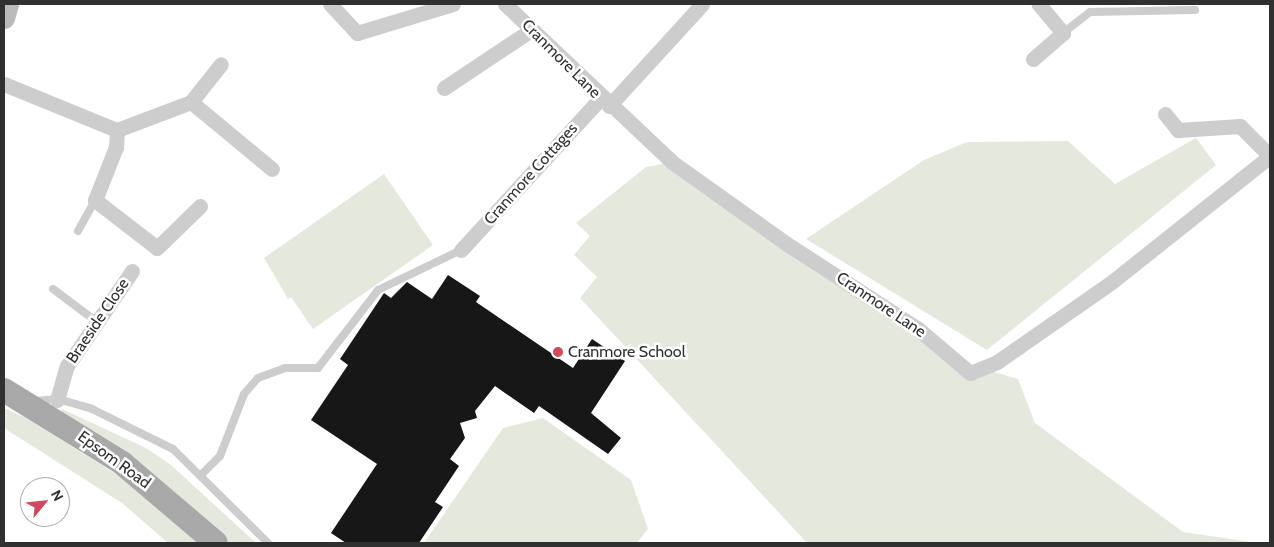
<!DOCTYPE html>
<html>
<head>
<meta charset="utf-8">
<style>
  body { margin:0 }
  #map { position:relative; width:1274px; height:547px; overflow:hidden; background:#fff; font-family:Cabin,sans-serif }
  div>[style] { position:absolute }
  .green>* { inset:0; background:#e4e8dd }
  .building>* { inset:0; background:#171717 }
  .lane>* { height:8px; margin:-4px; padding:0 4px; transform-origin:4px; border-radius:4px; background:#cdcdcd }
  .street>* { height:15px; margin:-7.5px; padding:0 7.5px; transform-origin:7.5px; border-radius:7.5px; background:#cdcdcd }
  .secondary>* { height:21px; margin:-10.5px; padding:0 10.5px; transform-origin:10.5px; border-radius:10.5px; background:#bababa }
  .primary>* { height:24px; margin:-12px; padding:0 12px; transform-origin:12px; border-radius:12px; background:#a8a8a8 }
  .dots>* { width:14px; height:14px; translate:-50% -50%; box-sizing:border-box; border:2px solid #fff; border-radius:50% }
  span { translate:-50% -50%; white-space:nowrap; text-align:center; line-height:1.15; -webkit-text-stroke:5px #fff; paint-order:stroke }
  .street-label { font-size:16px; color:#303030 }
  .poi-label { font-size:16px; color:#303030 }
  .left { translate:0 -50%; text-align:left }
  .frame { position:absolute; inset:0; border:5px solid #303030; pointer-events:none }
  .north { position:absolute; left:20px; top:477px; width:50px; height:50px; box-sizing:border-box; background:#fff; border:1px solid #acacac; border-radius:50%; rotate:62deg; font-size:14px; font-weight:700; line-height:20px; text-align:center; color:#303030 }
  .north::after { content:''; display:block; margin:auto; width:18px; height:22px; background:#d0495d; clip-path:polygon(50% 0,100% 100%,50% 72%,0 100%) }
</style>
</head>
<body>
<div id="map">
  <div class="green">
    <div style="clip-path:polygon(1196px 138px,1216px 165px,987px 350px,806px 239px,924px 160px,967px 142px,1068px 141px,1115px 184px)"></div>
    <div style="clip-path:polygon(672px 162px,953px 360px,1018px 379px,1035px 423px,1183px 532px,1258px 543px,807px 543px,580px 298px,597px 277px,574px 255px,590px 236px,576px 223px,646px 167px)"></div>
    <div style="clip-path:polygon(384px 174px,433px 245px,313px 329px,291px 297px,288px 299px,264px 258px)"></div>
    <div style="clip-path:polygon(4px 408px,26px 418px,140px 489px,204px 543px,168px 543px,122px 503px,4px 428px)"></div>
    <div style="clip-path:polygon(62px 409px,146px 448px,171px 465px,256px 543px,230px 543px,61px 412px)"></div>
    <div style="clip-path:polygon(543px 418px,631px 480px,648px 529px,637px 543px,424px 543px,503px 428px)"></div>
  </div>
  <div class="building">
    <div style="clip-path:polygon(448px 275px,480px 296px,476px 302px,573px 368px,592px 339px,625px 361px,591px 413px,621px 438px,608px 454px,539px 406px,534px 413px,495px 386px,475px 411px,477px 418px,460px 423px,465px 438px,450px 459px,459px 466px,435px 502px,443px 507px,419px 543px,346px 543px,331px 533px,377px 464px,311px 420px,348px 365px,340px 359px,384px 293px,391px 298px,407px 282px,432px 299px)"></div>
  </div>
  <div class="lane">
    <div style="left:1063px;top:33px;width:34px;rotate:-38deg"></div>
    <div style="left:1090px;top:12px;width:105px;rotate:-1.1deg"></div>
    <div style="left:78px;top:231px;width:35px;rotate:-61deg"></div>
    <div style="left:53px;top:289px;width:55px;rotate:36.9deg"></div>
    <div style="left:36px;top:401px;width:22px;rotate:-5deg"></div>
    <div style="left:58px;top:399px;width:35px;rotate:16deg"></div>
    <div style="left:92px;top:409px;width:90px;rotate:26.3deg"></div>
    <div style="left:173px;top:449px;width:134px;rotate:44.7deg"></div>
    <div style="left:201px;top:475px;width:27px;rotate:-45deg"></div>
    <div style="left:220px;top:456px;width:66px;rotate:-68.8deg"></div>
    <div style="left:244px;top:394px;width:21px;rotate:-49deg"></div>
    <div style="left:258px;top:378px;width:29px;rotate:-20deg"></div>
    <div style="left:285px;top:368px;width:33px"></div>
    <div style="left:318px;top:368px;width:98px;rotate:-52.4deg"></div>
    <div style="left:378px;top:290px;width:92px;rotate:-25.7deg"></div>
  </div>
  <div class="street">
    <div style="left:330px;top:4px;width:40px;rotate:47deg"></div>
    <div style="left:357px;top:33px;width:100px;rotate:-16.8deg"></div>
    <div style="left:505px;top:4px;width:230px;rotate:43.4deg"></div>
    <div style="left:672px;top:162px;width:141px;rotate:35.5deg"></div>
    <div style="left:787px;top:244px;width:155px;rotate:32.9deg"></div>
    <div style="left:917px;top:328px;width:70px;rotate:40.3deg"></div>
    <div style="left:970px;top:373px;width:29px;rotate:-22deg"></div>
    <div style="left:997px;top:362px;width:141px;rotate:-34.9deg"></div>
    <div style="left:1113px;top:281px;width:201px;rotate:-38.5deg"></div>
    <div style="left:1033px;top:59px;width:40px;rotate:-41deg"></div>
    <div style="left:1063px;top:33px;width:38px;rotate:-130deg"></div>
    <div style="left:4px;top:84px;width:122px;rotate:22.2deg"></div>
    <div style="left:117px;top:130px;width:79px;rotate:-20.7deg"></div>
    <div style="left:191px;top:102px;width:105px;rotate:39.6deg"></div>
    <div style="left:444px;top:88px;width:105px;rotate:-33.7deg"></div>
    <div style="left:191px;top:102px;width:48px;rotate:-51.7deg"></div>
    <div style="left:609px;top:106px;width:138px;rotate:-47.6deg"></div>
    <div style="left:1165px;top:114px;width:21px;rotate:51deg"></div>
    <div style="left:1178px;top:130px;width:62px;rotate:-3.7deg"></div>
    <div style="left:1240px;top:126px;width:42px;rotate:45deg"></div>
    <div style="left:117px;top:130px;width:17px;rotate:93deg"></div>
    <div style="left:116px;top:147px;width:57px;rotate:111.6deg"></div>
    <div style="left:95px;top:200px;width:78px;rotate:37.7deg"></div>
    <div style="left:157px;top:248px;width:60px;rotate:-44.3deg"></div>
    <div style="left:461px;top:250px;width:207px;rotate:-47.4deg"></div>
    <div style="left:57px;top:400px;width:35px;rotate:-74deg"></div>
    <div style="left:67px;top:366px;width:115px;rotate:-55.6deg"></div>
  </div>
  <div class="secondary">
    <div style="left:4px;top:18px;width:15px;rotate:-74deg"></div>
  </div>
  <div class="primary">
    <div style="left:4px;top:390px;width:139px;rotate:31.7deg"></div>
    <div style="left:122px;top:463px;width:123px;rotate:40.4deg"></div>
  </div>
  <div class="dots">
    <div style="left:558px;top:352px;background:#d0495d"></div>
  </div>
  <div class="street-label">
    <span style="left:561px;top:59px;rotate:45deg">Cranmore Lane</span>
    <span style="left:531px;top:174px;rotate:-48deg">Cranmore Cottages</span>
    <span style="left:881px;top:305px;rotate:34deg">Cranmore Lane</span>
    <span style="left:98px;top:321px;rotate:-56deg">Braeside Close</span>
    <span style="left:114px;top:460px;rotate:36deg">Epsom Road</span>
  </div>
  <div class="poi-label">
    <span class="left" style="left:568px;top:352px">Cranmore School</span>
  </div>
  <div class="frame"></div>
  <div class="north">N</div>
</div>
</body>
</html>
